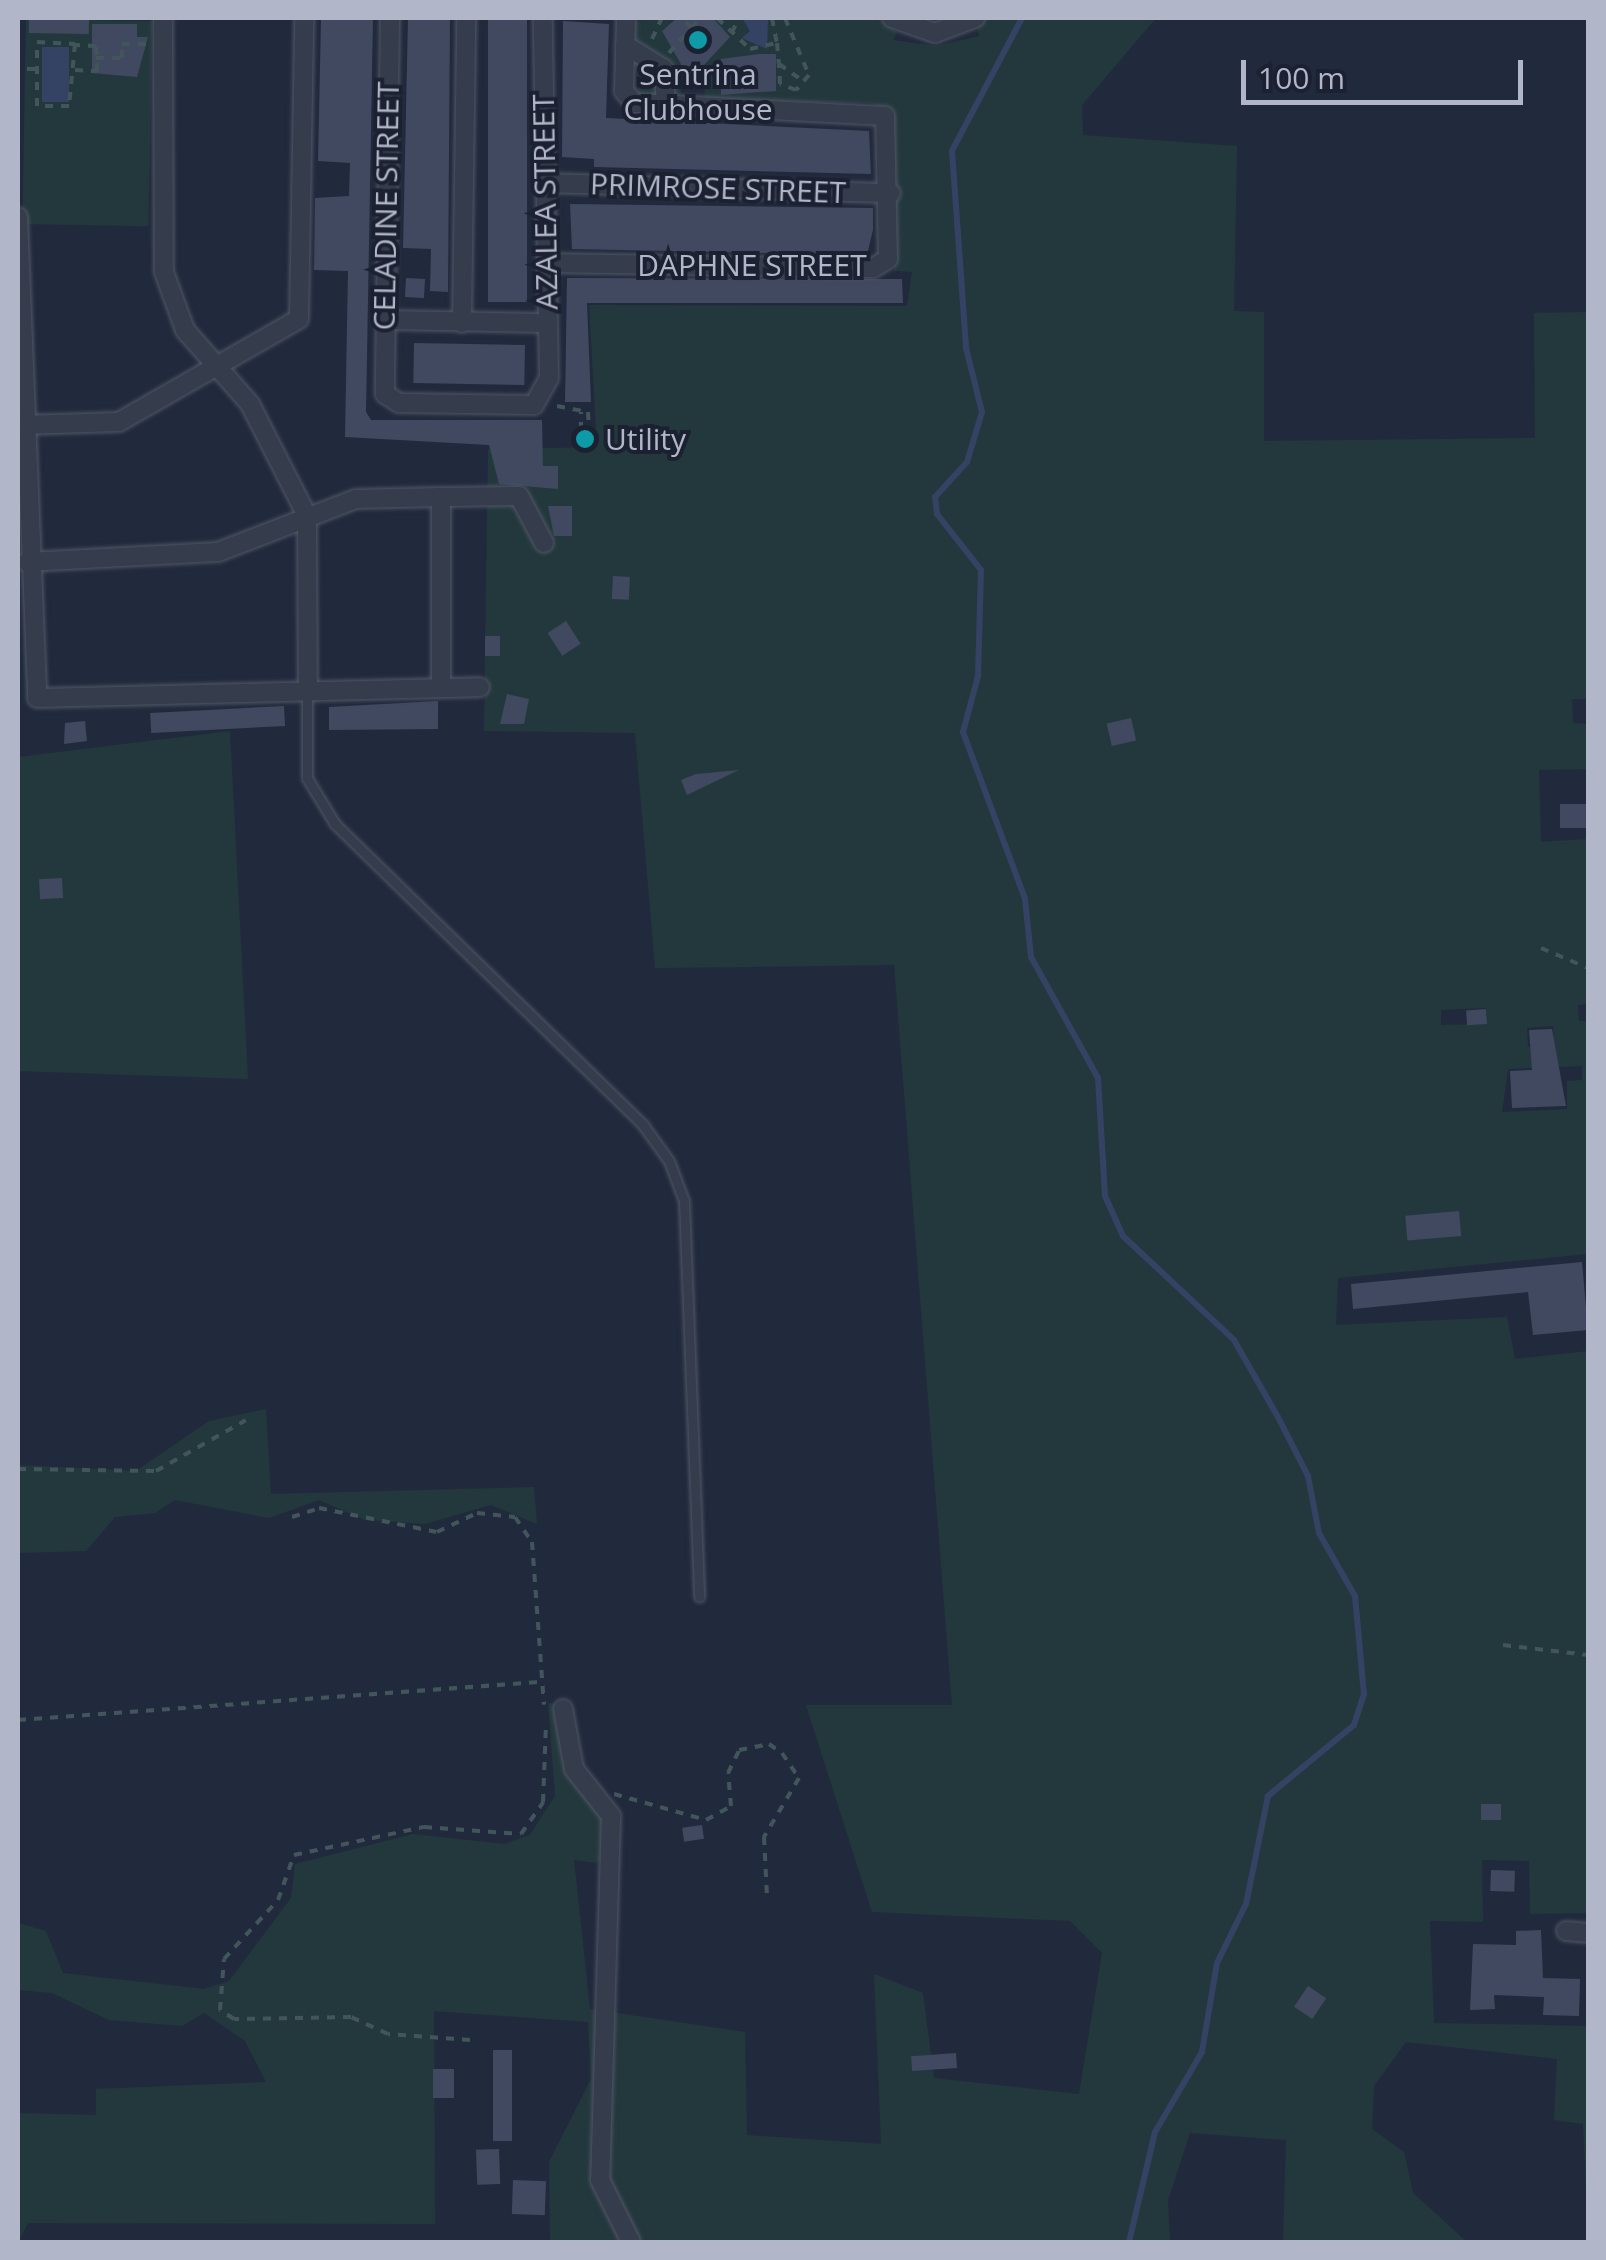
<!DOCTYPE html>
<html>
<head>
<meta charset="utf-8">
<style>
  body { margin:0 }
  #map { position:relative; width:1606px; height:2260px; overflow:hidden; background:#212a3c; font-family:"Open Sans",sans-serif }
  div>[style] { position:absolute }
  .green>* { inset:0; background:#23383d; transform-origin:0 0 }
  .water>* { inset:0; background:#344364; transform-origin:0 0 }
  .stream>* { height:6px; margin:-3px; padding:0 3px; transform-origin:3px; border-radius:3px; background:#344364 }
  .building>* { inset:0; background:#40495f; transform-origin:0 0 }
  .path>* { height:4px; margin-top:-2px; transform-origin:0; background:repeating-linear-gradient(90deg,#41555b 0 8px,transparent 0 16px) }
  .roads { filter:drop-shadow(0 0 2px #505767) drop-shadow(0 0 2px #505767) }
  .service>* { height:9px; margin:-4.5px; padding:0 4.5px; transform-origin:4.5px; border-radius:4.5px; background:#353c4c }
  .minor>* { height:18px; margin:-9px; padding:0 9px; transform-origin:9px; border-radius:9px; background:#353c4c }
  .dots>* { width:28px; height:28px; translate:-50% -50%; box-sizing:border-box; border:5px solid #1b2131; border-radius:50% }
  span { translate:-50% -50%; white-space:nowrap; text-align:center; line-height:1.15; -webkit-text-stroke:8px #1b2131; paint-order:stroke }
  .poi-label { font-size:30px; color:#b1b7c8 }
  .left { translate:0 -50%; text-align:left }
  .street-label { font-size:30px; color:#b1b7c8 }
  .frame { position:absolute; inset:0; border:20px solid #b1b7c8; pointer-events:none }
  .scale { position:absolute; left:1241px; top:60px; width:282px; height:45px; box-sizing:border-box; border:5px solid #b1b7c8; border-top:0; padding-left:12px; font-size:30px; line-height:35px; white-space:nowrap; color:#b1b7c8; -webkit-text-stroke:8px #1b2131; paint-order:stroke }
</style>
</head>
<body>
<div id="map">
  <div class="green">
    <div style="clip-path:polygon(evenodd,652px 18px,883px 18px,897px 32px,893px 40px,936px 46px,979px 36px,975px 18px,1156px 18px,1082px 105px,1083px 135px,1237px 146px,1234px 311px,1264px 312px,1264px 441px,1535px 438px,1534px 313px,1588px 312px,1588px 699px,1572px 699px,1573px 723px,1588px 724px,1588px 769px,1539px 770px,1541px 842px,1588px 839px,1588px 1004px,1578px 1005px,1579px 1021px,1588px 1021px,1588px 1254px,1338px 1278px,1336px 1325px,1507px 1317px,1515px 1359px,1588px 1351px,1588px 1913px,1530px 1914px,1529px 1861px,1482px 1860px,1483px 1922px,1430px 1921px,1434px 2023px,1588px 2026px,1588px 2226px,1583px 2124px,1554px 2120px,1557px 2059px,1406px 2042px,1374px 2086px,1372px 2129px,1404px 2152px,1413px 2193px,1467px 2242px,1283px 2242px,1286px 2140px,1190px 2133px,1168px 2200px,1170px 2242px,550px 2242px,549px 2162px,591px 2079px,588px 2022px,434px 2011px,435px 2224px,28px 2223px,18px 2242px,18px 2113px,96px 2115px,96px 2089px,266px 2082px,245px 2041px,204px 2013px,182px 2026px,109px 2020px,52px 1993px,18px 1990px,18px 1923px,46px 1931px,63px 1973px,204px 1989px,229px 1981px,291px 1898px,295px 1864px,413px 1834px,504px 1844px,530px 1835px,555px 1796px,548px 1703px,558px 1704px,572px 1779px,605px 1812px,604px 1855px,598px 1863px,574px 1860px,590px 2009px,745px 2032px,747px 2135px,881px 2144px,874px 1974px,923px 1993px,934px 2078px,1079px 2094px,1102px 1953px,1070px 1921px,872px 1912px,806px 1705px,952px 1705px,894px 965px,655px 968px,635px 733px,484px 731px,488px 449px,597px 447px,589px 305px,907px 306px,912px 272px,894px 271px,894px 113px,872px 103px,704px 100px,705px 83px,682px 81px,680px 98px,638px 94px,633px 22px,652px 18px,1486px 1008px,1487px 1024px,1441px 1025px,1441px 1010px,1486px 1008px,652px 18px,1553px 1026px,1554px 1045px,1528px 1047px,1527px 1028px,1553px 1026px,652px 18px,1582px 1066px,1582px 1080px,1567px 1081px,1567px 1109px,1502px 1112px,1508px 1069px,1582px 1066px)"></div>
    <div style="left:26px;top:19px;width:126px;height:205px;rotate:1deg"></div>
    <div style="clip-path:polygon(230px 731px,248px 1079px,18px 1071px,18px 757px)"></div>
    <div style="clip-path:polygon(266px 1409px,271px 1494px,534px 1487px,537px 1524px,491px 1505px,425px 1524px,365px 1520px,319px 1500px,269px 1518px,175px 1500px,155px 1513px,115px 1517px,86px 1551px,18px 1553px,18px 1465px,136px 1471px,209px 1421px)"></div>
  </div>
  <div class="water">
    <div style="clip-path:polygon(742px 18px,768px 18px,767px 49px,742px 38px,750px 31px)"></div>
    <div style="left:42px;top:47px;width:27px;height:55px"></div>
  </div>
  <div class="stream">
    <div style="left:1022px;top:18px;width:150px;rotate:117.8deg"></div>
    <div style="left:952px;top:151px;width:197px;rotate:85.9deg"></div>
    <div style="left:966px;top:348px;width:66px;rotate:76deg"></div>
    <div style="left:982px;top:412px;width:52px;rotate:106.7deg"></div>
    <div style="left:967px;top:462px;width:47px;rotate:132.4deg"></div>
    <div style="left:935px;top:497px;width:17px;rotate:83deg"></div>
    <div style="left:937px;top:514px;width:71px;rotate:51.8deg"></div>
    <div style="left:981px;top:570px;width:106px;rotate:91.6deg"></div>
    <div style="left:978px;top:676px;width:58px;rotate:105deg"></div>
    <div style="left:963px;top:732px;width:178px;rotate:69.6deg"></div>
    <div style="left:1025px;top:899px;width:58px;rotate:84.1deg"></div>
    <div style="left:1031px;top:957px;width:138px;rotate:61deg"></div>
    <div style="left:1098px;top:1078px;width:118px;rotate:86.6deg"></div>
    <div style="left:1105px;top:1196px;width:44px;rotate:65.8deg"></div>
    <div style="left:1123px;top:1236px;width:152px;rotate:43.1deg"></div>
    <div style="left:1234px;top:1340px;width:89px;rotate:60.3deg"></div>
    <div style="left:1278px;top:1417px;width:66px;rotate:63deg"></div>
    <div style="left:1308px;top:1476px;width:58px;rotate:79.1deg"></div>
    <div style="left:1319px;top:1533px;width:73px;rotate:60.3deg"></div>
    <div style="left:1355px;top:1596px;width:98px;rotate:84.8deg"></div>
    <div style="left:1364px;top:1694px;width:33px;rotate:108deg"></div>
    <div style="left:1354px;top:1725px;width:112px;rotate:140.5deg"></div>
    <div style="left:1268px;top:1796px;width:110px;rotate:101.5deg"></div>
    <div style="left:1246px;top:1904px;width:66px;rotate:116.2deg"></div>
    <div style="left:1217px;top:1963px;width:90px;rotate:99.6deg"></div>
    <div style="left:1202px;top:2052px;width:93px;rotate:120.4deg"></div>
    <div style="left:1155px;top:2132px;width:113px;rotate:103.3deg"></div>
  </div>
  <div class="building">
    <div style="clip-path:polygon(321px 18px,373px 18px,366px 412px,371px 420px,542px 420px,543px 466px,558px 466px,558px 489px,499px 484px,489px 445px,345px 437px,348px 271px,314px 270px,315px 198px,349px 196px,350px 163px,318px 161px)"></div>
    <div style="clip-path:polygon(408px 18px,450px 18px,448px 292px,430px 291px,431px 249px,403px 248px)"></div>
    <div style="left:488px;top:18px;width:39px;height:284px"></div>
    <div style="clip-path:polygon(677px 18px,713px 18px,730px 37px,690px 80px,662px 31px)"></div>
    <div style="left:29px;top:19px;width:60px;height:14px;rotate:1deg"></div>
    <div style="clip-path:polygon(563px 21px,609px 24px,606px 118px,869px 131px,871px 174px,594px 167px,594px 159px,562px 157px)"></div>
    <div style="clip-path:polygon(92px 24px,137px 24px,137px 37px,148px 37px,137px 77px,92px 73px)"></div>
    <div style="clip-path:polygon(759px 54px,776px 54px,776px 91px,721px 95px,721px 59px)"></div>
    <div style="clip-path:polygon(570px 204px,873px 208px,873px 230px,867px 255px,572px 249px)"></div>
    <div style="left:406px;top:278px;width:19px;height:19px;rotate:3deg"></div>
    <div style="clip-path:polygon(567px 278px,902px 279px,903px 303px,587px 303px,591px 402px,565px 402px)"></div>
    <div style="left:414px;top:343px;width:111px;height:40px;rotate:1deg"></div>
    <div style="clip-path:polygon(548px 506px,572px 506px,572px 536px,554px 536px)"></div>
    <div style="left:613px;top:576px;width:17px;height:23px;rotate:3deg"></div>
    <div style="left:566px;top:621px;width:27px;height:22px;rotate:57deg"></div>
    <div style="left:485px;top:636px;width:15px;height:20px"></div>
    <div style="clip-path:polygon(507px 694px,529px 699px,524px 724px,500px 724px)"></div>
    <div style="clip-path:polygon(438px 701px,438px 729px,329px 730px,329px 707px)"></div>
    <div style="left:284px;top:706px;width:20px;height:134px;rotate:87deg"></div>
    <div style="left:1131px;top:718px;width:23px;height:25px;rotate:77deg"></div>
    <div style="clip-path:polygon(85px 721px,87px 741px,64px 744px,65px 723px)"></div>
    <div style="clip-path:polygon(739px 770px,687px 795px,681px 780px,696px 774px)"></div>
    <div style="left:1588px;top:804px;width:24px;height:28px;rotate:90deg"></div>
    <div style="left:62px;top:878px;width:20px;height:23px;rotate:87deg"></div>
    <div style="left:1486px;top:1009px;width:15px;height:20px;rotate:86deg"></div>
    <div style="clip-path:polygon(1552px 1029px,1566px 1106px,1512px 1108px,1510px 1071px,1532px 1070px,1529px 1030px)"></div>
    <div style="left:1459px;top:1211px;width:25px;height:54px;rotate:85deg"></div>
    <div style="clip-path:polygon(1582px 1262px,1588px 1330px,1533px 1335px,1528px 1292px,1353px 1309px,1351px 1284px)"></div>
    <div style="left:1481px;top:1804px;width:20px;height:16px"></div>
    <div style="left:702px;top:1825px;width:14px;height:20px;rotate:82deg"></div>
    <div style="left:1491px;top:1870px;width:24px;height:21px;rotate:2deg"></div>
    <div style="clip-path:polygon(1541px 1930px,1543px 1978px,1580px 1979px,1579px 2016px,1543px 2015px,1544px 1997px,1494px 1995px,1495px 2009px,1470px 2010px,1473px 1944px,1516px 1945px,1516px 1931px)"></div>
    <div style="left:1308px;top:1986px;width:22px;height:25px;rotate:34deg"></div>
    <div style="left:493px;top:2050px;width:19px;height:91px"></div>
    <div style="left:956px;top:2053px;width:15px;height:45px;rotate:86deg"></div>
    <div style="left:433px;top:2069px;width:21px;height:29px"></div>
    <div style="left:499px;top:2149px;width:35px;height:23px;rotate:88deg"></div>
    <div style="left:513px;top:2180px;width:33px;height:34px;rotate:2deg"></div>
  </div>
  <div class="path">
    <div style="left:717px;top:18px;width:45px;rotate:43.2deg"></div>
    <div style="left:750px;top:49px;width:28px;rotate:-13deg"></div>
    <div style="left:777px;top:43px;width:21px;rotate:85deg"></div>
    <div style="left:772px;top:18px;width:25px;rotate:79deg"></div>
    <div style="left:785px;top:18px;width:62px;rotate:67.2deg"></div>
    <div style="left:809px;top:75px;width:20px;rotate:131deg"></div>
    <div style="left:796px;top:90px;width:17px;rotate:-159deg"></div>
    <div style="left:780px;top:84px;width:20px;rotate:-93deg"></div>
    <div style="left:779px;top:64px;width:24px;rotate:35deg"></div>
    <div style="left:691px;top:28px;width:13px;rotate:-48deg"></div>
    <div style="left:732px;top:33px;width:16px;rotate:-68deg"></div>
    <div style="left:652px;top:39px;width:23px;rotate:-65deg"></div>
    <div style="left:37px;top:42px;width:38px;rotate:3deg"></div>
    <div style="left:75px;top:44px;width:62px;rotate:95.5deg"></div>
    <div style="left:69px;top:106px;width:32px;rotate:180deg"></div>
    <div style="left:37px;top:106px;width:64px;rotate:-90deg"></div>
    <div style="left:669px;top:53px;width:33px;rotate:-49deg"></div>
    <div style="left:691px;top:28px;width:13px;rotate:-129deg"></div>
    <div style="left:96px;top:58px;width:26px"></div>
    <div style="left:122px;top:58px;width:14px;rotate:-90deg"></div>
    <div style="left:122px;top:44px;width:24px"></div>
    <div style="left:27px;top:69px;width:10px"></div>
    <div style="left:75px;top:70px;width:22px;rotate:3deg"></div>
    <div style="left:97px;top:71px;width:25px;rotate:-92deg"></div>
    <div style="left:96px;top:46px;width:21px;rotate:-177deg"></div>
    <div style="left:557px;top:406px;width:32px;rotate:11deg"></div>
    <div style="left:588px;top:412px;width:18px;rotate:87deg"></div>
    <div style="left:589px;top:430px;width:8px;rotate:180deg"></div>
    <div style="left:581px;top:430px;width:18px;rotate:-90deg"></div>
    <div style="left:1541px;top:948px;width:51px;rotate:23.1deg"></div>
    <div style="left:18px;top:1469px;width:138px;rotate:0.8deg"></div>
    <div style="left:156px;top:1471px;width:103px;rotate:-29.5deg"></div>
    <div style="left:292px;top:1517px;width:28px;rotate:-18deg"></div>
    <div style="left:319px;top:1508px;width:120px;rotate:11.5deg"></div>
    <div style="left:437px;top:1532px;width:44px;rotate:-25.4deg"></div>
    <div style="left:477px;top:1513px;width:38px;rotate:6deg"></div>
    <div style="left:515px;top:1517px;width:30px;rotate:56deg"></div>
    <div style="left:532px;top:1542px;width:163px;rotate:85.8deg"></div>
    <div style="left:1503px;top:1645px;width:86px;rotate:6.7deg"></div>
    <div style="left:18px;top:1720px;width:522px;rotate:-4.17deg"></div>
    <div style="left:614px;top:1794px;width:96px;rotate:15.8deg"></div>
    <div style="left:706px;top:1820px;width:29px;rotate:-29deg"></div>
    <div style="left:731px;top:1806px;width:33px;rotate:-95deg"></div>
    <div style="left:728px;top:1773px;width:25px;rotate:-64deg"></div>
    <div style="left:739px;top:1750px;width:31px;rotate:-11deg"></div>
    <div style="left:769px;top:1744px;width:16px;rotate:35deg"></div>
    <div style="left:782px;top:1753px;width:30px;rotate:56deg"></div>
    <div style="left:799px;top:1778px;width:69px;rotate:120.7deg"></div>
    <div style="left:764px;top:1837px;width:59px;rotate:87.1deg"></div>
    <div style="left:470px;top:2040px;width:82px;rotate:-175.8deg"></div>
    <div style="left:388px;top:2034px;width:41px;rotate:-155.3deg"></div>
    <div style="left:351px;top:2017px;width:117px;rotate:179deg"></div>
    <div style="left:234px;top:2019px;width:17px;rotate:-147deg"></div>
    <div style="left:220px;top:2010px;width:51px;rotate:-85.5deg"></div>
    <div style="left:224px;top:1959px;width:80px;rotate:-47.5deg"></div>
    <div style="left:278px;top:1900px;width:48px;rotate:-70.4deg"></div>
    <div style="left:294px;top:1855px;width:133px;rotate:-12.2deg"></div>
    <div style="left:424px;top:1827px;width:97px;rotate:4.1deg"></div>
    <div style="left:521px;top:1834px;width:39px;rotate:-55deg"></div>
    <div style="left:543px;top:1802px;width:78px;rotate:-87.8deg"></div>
  </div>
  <div class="roads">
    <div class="service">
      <div style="left:307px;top:690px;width:88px;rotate:90deg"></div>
      <div style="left:307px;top:778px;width:54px;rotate:58.7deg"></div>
      <div style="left:335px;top:824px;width:431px;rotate:44.3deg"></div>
      <div style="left:643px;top:1125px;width:44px;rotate:54.2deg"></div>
      <div style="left:669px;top:1161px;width:43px;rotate:69.4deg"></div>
      <div style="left:684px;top:1201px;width:396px;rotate:87.8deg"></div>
    </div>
    <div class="minor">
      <div style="left:163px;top:18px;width:254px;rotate:89.8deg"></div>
      <div style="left:164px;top:272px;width:62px;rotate:70.1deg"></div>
      <div style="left:185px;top:330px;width:98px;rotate:48.7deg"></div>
      <div style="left:250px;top:404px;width:126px;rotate:63deg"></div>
      <div style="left:307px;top:516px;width:172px;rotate:89.7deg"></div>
      <div style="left:390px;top:18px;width:376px;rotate:90.8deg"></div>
      <div style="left:385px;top:394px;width:17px;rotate:33deg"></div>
      <div style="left:399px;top:403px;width:135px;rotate:0.8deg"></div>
      <div style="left:534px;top:405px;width:31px;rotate:-61deg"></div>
      <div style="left:549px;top:378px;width:360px;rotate:-91deg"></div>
      <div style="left:892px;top:18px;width:46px;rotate:19.2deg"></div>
      <div style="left:935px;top:33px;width:43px;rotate:-20.6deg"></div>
      <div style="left:625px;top:45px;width:46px;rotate:31.6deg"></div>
      <div style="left:664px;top:69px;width:35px;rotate:87deg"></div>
      <div style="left:545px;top:183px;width:346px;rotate:1.7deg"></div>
      <div style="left:18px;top:217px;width:481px;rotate:87.7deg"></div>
      <div style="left:37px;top:698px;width:443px;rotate:-1.4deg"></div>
      <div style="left:546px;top:263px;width:327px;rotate:0.9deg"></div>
      <div style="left:873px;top:268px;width:17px;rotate:-31deg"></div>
      <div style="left:888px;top:259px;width:143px;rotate:-91.2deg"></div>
      <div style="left:885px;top:116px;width:251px;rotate:-177deg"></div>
      <div style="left:634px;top:103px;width:16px;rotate:-130deg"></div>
      <div style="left:624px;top:91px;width:73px;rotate:-88.4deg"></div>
      <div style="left:384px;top:320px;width:163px;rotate:1.1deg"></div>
      <div style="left:462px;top:323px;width:305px;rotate:-89.2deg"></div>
      <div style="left:21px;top:425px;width:98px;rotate:-1.8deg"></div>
      <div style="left:119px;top:422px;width:207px;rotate:-29.8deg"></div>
      <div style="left:299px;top:319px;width:301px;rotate:-89deg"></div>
      <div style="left:27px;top:562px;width:191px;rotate:-3deg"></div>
      <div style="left:218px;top:552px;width:148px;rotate:-21deg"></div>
      <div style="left:356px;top:499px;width:85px;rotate:-1.3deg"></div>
      <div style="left:441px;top:686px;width:189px;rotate:-90deg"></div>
      <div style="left:441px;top:497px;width:78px;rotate:-0.7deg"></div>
      <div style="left:519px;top:496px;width:53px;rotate:62deg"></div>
      <div style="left:563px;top:1709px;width:61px;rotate:79.6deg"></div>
      <div style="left:574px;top:1769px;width:60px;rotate:51.8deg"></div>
      <div style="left:611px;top:1816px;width:364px;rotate:91.7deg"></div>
      <div style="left:600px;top:2180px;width:69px;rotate:63.4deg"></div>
      <div style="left:1566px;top:1931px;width:22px;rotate:5deg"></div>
    </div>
  </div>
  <div class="dots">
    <div style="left:698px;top:40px;background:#0f9aa8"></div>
    <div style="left:585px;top:439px;background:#0f9aa8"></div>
  </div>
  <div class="poi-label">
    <span style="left:698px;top:91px">Sentrina<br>Clubhouse</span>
    <span class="left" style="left:605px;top:439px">Utility</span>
  </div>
  <div class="street-label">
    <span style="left:718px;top:188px;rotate:2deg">PRIMROSE STREET</span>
    <span style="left:545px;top:202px;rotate:-91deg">AZALEA STREET</span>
    <span style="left:386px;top:206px;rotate:-89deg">CELADINE STREET</span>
    <span style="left:752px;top:265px">DAPHNE STREET</span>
  </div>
  <div class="frame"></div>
  <div class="scale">100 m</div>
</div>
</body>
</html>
